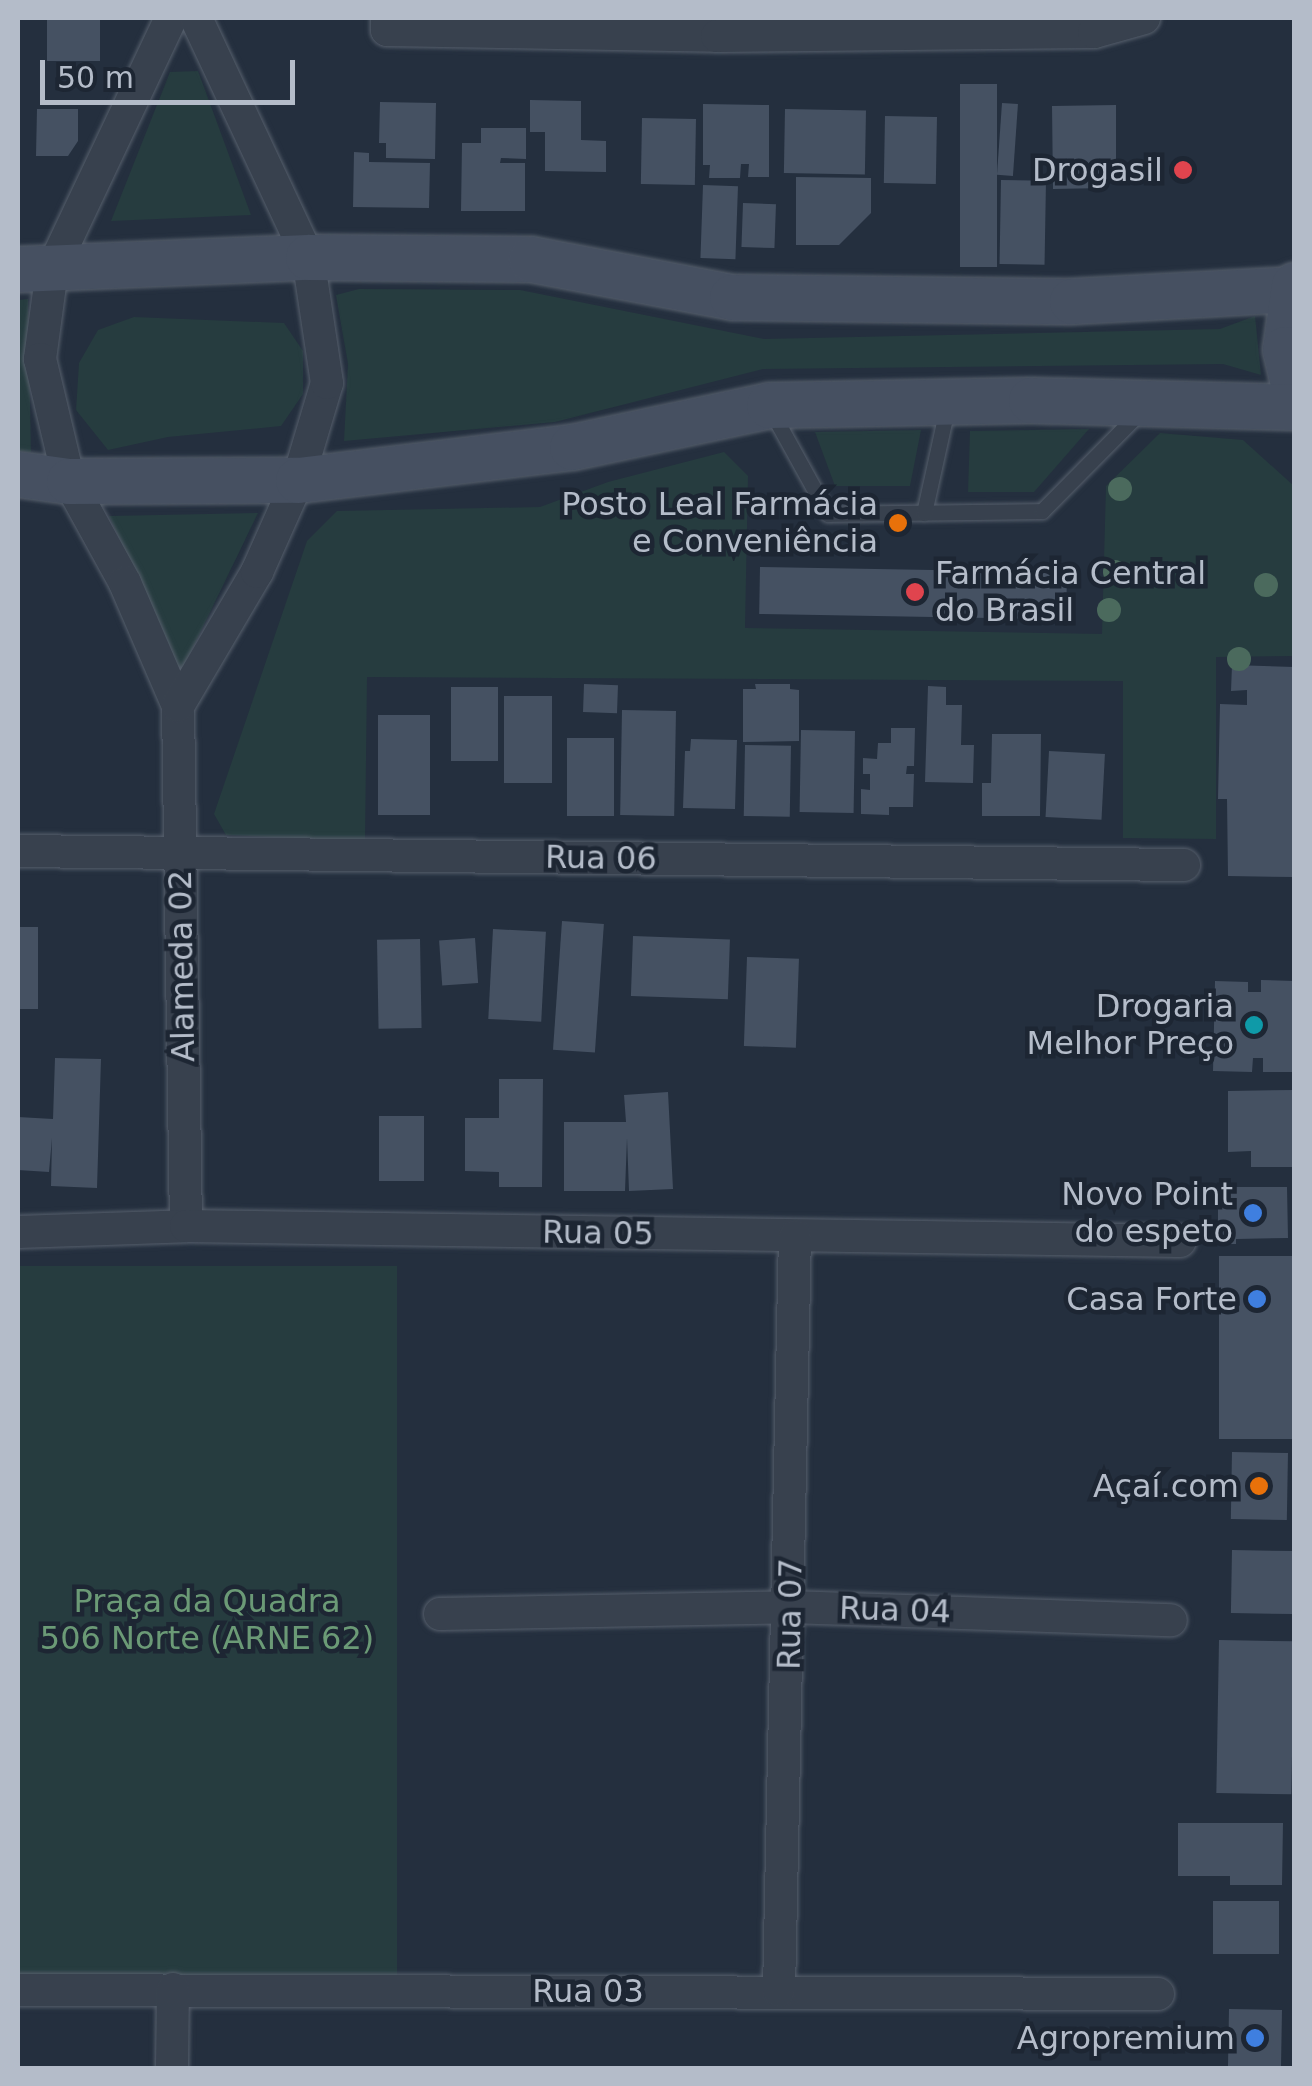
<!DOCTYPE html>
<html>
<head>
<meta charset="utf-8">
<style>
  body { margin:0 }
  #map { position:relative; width:1312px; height:2086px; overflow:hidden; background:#242f3e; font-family:"DejaVu Sans",sans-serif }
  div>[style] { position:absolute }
  .green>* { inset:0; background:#263c3f; transform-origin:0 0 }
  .building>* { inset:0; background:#455162; transform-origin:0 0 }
  .roads { filter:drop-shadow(0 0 2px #565f6c) drop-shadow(0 0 2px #565f6c) }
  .lane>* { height:15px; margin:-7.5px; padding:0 7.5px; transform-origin:7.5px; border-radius:7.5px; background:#38414e }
  .street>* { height:32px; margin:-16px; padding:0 16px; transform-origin:16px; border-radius:16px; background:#38414e }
  .secondary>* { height:45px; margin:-22.5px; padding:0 22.5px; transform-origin:22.5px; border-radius:22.5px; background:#465061 }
  .trees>* { width:24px; height:24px; margin:-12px; border-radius:50%; background:#4b6a5d }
  .dots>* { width:28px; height:28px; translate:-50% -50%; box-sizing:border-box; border:5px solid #1d2633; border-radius:50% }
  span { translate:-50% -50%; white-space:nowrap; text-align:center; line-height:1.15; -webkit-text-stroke:9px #1d2633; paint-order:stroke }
  .poi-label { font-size:32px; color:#b4bcc9 }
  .right { translate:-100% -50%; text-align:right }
  .left { translate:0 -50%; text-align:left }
  .street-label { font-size:32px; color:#b4bcc9 }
  .park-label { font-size:32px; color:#6b9a76 }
  .frame { position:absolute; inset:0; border:20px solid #b4bcc9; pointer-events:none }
  .scale { position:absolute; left:40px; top:60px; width:255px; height:45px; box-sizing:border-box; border:5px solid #b4bcc9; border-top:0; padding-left:12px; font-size:30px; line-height:35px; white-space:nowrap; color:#b4bcc9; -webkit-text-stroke:8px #1d2633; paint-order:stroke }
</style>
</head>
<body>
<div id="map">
  <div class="green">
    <div style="clip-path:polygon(198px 71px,251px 215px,111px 221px,170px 72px)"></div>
    <div style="clip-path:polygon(359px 289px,520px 290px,764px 339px,1220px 329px,1255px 316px,1261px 375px,1223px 364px,763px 369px,555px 422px,344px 441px,348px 364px,336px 295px)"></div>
    <div style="clip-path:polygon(28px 299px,31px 452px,18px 451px,18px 300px)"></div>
    <div style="clip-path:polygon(134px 317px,284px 323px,303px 351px,303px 394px,281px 426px,168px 437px,108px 450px,76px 410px,79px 363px,98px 330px)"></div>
    <div style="clip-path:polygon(1089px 429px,1034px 492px,968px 492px,970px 431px)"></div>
    <div style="clip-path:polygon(921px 430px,910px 486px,835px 486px,815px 432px)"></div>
    <div style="clip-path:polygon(1160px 433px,1243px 440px,1294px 486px,1294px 656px,1216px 657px,1216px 839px,1123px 838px,1123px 681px,367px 677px,365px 841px,226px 835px,214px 814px,307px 541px,337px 511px,540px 507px,608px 482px,724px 452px,748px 476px,745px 628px,1102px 634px,1106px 486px)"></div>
    <div style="clip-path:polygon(258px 513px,181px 672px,109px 516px)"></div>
    <div style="left:18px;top:1266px;width:379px;height:710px"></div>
  </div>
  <div class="building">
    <div style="left:47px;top:18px;width:53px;height:43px"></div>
    <div style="left:960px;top:84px;width:37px;height:183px"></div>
    <div style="clip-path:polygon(530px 100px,581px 101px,581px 140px,606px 141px,606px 172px,545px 171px,545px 132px,530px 132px)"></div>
    <div style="clip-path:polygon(380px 102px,436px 103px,435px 159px,386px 158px,386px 143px,379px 143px)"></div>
    <div style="left:1002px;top:103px;width:16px;height:72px;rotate:4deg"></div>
    <div style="clip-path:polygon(703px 104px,769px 105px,769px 177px,748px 177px,749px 164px,741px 164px,740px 178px,709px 178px,710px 165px,703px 165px)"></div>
    <div style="clip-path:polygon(1116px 105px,1116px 170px,1105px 170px,1105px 188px,1053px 189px,1052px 106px)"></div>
    <div style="clip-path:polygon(37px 109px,78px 109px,78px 141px,68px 156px,36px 156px)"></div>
    <div style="left:785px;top:109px;width:81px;height:64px;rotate:1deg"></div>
    <div style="left:885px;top:116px;width:52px;height:67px;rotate:1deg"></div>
    <div style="left:642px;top:118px;width:54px;height:66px;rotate:1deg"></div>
    <div style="clip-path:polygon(481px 128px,526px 128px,526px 159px,501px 158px,500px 163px,525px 163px,525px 211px,461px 211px,462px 143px,481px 143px)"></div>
    <div style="clip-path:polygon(354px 152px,369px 153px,369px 162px,430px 163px,429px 208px,353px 207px)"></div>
    <div style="clip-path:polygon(796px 177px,871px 178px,871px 213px,839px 245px,796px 245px)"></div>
    <div style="left:1001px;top:180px;width:45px;height:84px;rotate:1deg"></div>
    <div style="left:703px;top:185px;width:35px;height:73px;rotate:2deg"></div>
    <div style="left:743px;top:203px;width:33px;height:44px;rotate:2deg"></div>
    <div style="left:760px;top:567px;width:307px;height:47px;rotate:1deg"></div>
    <div style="clip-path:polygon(1232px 665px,1294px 667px,1294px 877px,1228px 876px,1227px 799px,1218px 799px,1220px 704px,1247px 705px,1247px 690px,1231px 691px)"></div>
    <div style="left:584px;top:684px;width:34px;height:28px;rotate:2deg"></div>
    <div style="clip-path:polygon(755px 684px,790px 684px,790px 689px,799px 690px,799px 741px,743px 742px,743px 689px,756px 689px)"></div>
    <div style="clip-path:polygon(928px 686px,946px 687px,946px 705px,962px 705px,961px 745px,974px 745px,973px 783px,925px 782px)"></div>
    <div style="left:451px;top:687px;width:47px;height:74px"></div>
    <div style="left:504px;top:696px;width:48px;height:87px"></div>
    <div style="left:622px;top:710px;width:54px;height:105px;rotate:1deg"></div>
    <div style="left:378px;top:715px;width:52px;height:100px"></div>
    <div style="clip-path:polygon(891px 728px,915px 728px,914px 766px,907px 766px,906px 774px,914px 774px,913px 807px,889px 807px,889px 815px,861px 814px,861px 789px,870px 790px,870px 774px,863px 774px,863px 758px,877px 759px,878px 743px,891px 743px)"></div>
    <div style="left:801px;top:730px;width:54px;height:82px;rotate:1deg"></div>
    <div style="clip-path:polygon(992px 734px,1041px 734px,1040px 816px,982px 816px,982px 783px,991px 783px)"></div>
    <div style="left:567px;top:738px;width:47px;height:78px"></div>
    <div style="clip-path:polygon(691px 739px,737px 740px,735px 809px,683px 808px,685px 751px,690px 751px)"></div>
    <div style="left:745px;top:745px;width:46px;height:71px;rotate:1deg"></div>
    <div style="left:1049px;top:751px;width:56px;height:66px;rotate:3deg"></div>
    <div style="left:562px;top:921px;width:42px;height:129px;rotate:4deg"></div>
    <div style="left:18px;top:927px;width:20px;height:82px"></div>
    <div style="left:493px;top:929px;width:53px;height:90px;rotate:3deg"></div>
    <div style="left:633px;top:936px;width:97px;height:60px;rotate:2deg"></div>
    <div style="left:475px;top:938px;width:45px;height:36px;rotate:86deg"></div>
    <div style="left:420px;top:939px;width:89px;height:43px;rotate:89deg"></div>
    <div style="left:747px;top:957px;width:52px;height:89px;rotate:2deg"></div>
    <div style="clip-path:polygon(1261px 980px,1294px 981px,1294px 1072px,1263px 1072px,1263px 1058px,1253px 1058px,1252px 1072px,1213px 1071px,1215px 981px,1248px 982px,1248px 992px,1261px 992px)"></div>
    <div style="clip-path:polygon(55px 1058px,101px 1059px,97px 1188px,51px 1186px,52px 1138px,49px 1172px,18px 1170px,18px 1117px,53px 1119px)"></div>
    <div style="clip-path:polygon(499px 1079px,543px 1079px,542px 1187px,499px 1187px,499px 1172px,465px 1171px,465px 1118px,499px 1118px)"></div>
    <div style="clip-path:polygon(1294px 1090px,1294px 1167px,1251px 1167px,1251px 1151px,1228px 1152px,1228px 1091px)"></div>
    <div style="clip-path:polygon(668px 1092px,673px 1189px,629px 1191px,627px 1138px,625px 1191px,564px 1191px,564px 1122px,626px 1122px,624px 1095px)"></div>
    <div style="left:379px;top:1116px;width:45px;height:65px"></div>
    <div style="clip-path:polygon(1218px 1187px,1287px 1187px,1288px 1238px,1236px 1239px,1236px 1244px,1218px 1244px)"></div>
    <div style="left:1219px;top:1256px;width:75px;height:183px"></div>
    <div style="left:1232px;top:1452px;width:56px;height:67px;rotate:1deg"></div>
    <div style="left:1232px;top:1550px;width:62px;height:63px;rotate:1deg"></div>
    <div style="left:1219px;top:1640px;width:75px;height:153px;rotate:1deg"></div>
    <div style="clip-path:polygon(1178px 1823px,1283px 1823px,1282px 1885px,1230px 1885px,1230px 1876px,1178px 1876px)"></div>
    <div style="left:1213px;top:1901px;width:66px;height:53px"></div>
    <div style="left:1229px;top:2009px;width:53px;height:58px;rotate:1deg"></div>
  </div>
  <div class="roads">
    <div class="lane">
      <div style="left:770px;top:409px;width:120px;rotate:61.1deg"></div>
      <div style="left:828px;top:514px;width:214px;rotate:-0.8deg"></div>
      <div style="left:1042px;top:511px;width:138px;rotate:-45.3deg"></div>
      <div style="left:924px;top:513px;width:112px;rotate:-77.6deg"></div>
    </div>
    <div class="street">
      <div style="left:171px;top:18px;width:279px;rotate:115.3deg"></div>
      <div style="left:52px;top:270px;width:90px;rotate:97.7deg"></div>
      <div style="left:40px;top:359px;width:125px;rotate:76.6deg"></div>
      <div style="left:69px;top:481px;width:116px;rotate:61.2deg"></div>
      <div style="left:125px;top:583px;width:134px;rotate:66.7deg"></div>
      <div style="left:178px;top:706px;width:520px;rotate:89.12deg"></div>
      <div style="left:387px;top:18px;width:12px;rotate:90deg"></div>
      <div style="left:387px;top:30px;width:330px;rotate:1deg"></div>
      <div style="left:717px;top:36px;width:377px;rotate:-0.6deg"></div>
      <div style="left:1094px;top:32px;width:52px;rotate:-15.6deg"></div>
      <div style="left:178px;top:706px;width:156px;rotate:-59.5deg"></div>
      <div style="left:257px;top:572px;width:101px;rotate:-66deg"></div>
      <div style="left:298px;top:480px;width:101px;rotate:-73.4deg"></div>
      <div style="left:327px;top:383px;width:127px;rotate:-98.6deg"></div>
      <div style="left:308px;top:257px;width:264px;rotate:-115.1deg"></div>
      <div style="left:18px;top:851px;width:1166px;rotate:0.69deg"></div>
      <div style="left:18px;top:1232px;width:168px;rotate:-2deg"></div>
      <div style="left:186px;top:1226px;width:994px;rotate:0.86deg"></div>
      <div style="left:440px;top:1614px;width:350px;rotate:-1.1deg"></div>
      <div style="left:790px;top:1607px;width:381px;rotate:2deg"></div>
      <div style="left:18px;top:1990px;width:1140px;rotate:0.2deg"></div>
      <div style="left:779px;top:1991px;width:755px;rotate:-88.79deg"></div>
      <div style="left:172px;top:2068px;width:79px;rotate:-89.3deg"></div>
    </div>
    <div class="secondary">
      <div style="left:18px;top:269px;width:290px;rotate:-2.4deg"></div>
      <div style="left:308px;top:257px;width:223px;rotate:0.5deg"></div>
      <div style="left:531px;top:259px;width:205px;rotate:10.7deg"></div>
      <div style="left:732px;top:297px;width:340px;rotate:0.7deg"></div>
      <div style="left:1072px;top:301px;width:220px;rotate:-3.1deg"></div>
      <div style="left:1294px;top:285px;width:65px;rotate:98deg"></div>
      <div style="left:1285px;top:349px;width:39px;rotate:77deg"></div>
      <div style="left:18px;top:474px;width:51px;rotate:7.8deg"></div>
      <div style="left:69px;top:481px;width:229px;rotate:-0.3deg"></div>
      <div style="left:298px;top:480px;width:276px;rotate:-6.9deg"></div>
      <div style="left:572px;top:447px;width:201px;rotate:-12deg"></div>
      <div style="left:769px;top:405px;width:262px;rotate:-1.1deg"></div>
      <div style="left:1031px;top:400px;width:263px;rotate:1.5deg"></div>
    </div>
  </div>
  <div class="trees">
    <div style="left:1120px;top:489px"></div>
    <div style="left:1115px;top:572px"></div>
    <div style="left:1266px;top:585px"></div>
    <div style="left:1109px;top:610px"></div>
    <div style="left:1239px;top:659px"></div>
  </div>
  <div class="dots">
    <div style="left:1183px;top:170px;background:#e0444e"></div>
    <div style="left:898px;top:523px;background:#e8710a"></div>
    <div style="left:915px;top:592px;background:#e0444e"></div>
    <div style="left:1254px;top:1025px;background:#0f9aa8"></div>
    <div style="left:1253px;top:1213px;background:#3f7fe0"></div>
    <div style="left:1257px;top:1299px;background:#3f7fe0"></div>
    <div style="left:1259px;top:1486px;background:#e8710a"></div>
    <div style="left:1255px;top:2038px;background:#3f7fe0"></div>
  </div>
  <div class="poi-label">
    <span class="right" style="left:1163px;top:170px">Drogasil</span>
    <span class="right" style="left:878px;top:523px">Posto Leal Farmácia<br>e Conveniência</span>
    <span class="left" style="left:935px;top:592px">Farmácia Central<br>do Brasil</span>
    <span class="right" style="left:1234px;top:1025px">Drogaria<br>Melhor Preço</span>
    <span class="right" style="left:1233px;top:1213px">Novo Point<br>do espeto</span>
    <span class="right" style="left:1237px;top:1299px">Casa Forte</span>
    <span class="right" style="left:1239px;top:1486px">Açaí.com</span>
    <span class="right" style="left:1235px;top:2038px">Agropremium</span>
  </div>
  <div class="street-label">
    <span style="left:601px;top:858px;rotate:1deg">Rua 06</span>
    <span style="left:182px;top:966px;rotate:-91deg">Alameda 02</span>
    <span style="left:598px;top:1233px;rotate:1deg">Rua 05</span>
    <span style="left:895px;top:1610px;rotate:2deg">Rua 04</span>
    <span style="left:790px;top:1614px;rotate:-89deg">Rua 07</span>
    <span style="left:588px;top:1991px">Rua 03</span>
  </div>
  <div class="park-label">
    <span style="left:207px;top:1620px">Praça da Quadra<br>506 Norte (ARNE 62)</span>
  </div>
  <div class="frame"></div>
  <div class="scale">50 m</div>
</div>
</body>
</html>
